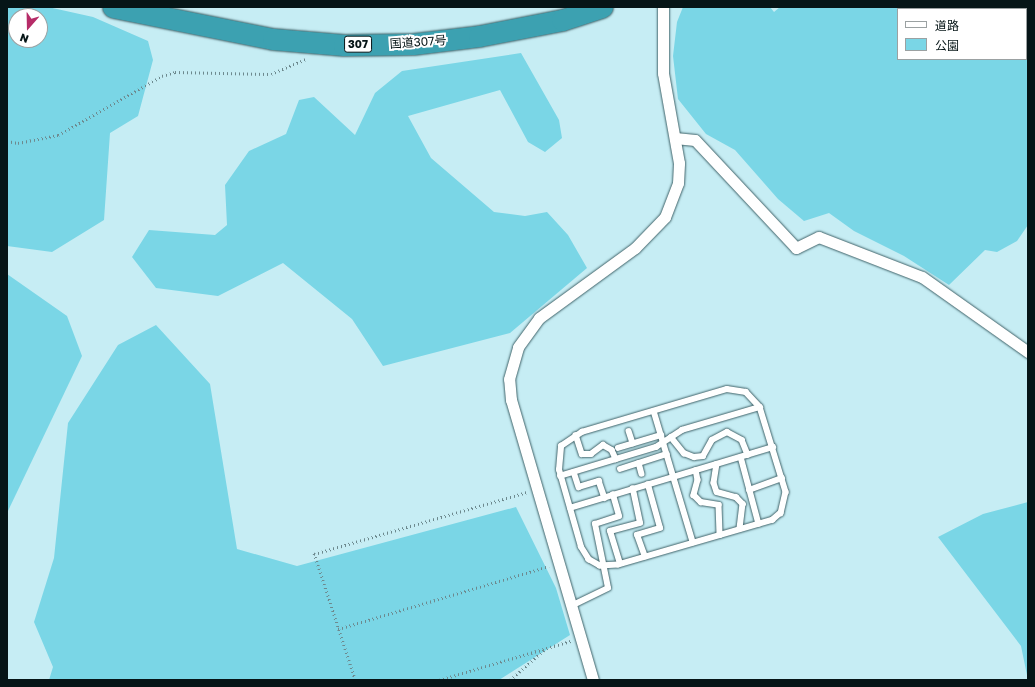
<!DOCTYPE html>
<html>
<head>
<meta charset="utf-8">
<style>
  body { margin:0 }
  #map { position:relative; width:1035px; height:687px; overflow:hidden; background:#c6edf4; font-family:"Golos Text","Noto Sans JP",sans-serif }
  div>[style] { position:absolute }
  .green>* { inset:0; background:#7ad6e6 }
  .path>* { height:2.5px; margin-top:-1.25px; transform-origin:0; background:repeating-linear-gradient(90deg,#6d898e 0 1px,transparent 0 4px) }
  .roads { filter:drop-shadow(0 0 1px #406369) drop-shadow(0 0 1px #406369) }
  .lane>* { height:5.5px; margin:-2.75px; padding:0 2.75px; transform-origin:2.75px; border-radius:2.75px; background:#fff }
  .street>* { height:11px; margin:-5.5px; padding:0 5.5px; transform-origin:5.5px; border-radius:5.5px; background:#fff }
  .highway>* { height:21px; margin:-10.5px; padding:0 10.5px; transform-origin:10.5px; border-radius:10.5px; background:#3ca1b1 }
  span { translate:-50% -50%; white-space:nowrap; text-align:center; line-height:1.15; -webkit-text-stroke:4px #fff; paint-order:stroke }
  .shield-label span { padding:1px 3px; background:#fff; border:1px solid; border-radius:3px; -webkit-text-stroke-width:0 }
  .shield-label { font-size:11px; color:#061517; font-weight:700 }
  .street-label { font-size:12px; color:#061517 }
  .frame { position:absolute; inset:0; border:8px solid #061517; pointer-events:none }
  .legend { position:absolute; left:897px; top:8px; width:130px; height:52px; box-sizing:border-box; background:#fff; border:1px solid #9ba1a2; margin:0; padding:5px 7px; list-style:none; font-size:12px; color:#061517 }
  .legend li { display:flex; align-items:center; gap:8px; height:20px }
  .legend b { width:20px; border:1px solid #9ba1a2 }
  .north { position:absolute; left:8px; top:8px; width:40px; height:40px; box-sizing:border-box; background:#fff; border:1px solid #9ba1a2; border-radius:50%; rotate:200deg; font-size:11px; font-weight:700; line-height:16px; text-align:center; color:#061517 }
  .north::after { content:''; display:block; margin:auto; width:14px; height:18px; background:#b62c68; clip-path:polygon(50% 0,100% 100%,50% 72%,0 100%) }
</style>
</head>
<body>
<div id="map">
  <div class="green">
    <div style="clip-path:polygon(evenodd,7px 7px,48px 7px,93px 17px,148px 41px,153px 60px,138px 116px,110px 133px,104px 220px,52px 252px,7px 246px,7px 7px,16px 16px,40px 16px,40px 40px,16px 40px,16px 16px)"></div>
    <div style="clip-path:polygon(evenodd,683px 7px,770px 7px,774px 12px,780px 7px,1028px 7px,1028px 225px,1017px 241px,997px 252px,985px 250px,949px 285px,904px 256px,854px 231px,829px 213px,804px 221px,778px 199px,735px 150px,706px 134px,678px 99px,673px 56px,677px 22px,683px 7px,898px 9px,1026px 9px,1026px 59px,898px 59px,898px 9px)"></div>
    <div style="clip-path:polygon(521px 53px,559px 120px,562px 138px,545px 152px,528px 142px,500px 90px,408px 116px,431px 158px,494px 212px,525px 216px,547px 212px,568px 235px,587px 268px,510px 333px,383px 366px,352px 319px,283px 263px,218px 296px,156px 288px,132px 257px,149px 230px,215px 235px,227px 225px,225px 185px,249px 151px,286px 134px,299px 100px,314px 97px,355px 135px,375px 93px,402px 71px)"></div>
    <div style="clip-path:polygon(7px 274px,67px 316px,82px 356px,7px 513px)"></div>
    <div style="clip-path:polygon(156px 325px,210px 384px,237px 549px,297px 566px,516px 507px,556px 588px,570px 635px,499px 680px,49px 680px,53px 667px,34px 622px,54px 558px,68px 423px,118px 345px)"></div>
    <div style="clip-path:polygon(1028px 502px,1028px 680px,1021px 646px,938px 537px,983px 514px)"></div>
  </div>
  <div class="path">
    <div style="left:7px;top:141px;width:11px;rotate:10deg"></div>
    <div style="left:18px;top:143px;width:41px;rotate:-11.3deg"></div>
    <div style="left:58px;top:135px;width:120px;rotate:-29.6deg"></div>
    <div style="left:162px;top:76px;width:14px;rotate:-17deg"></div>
    <div style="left:175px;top:72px;width:96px;rotate:1.2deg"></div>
    <div style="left:271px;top:74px;width:39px;rotate:-23deg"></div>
    <div style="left:338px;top:629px;width:220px;rotate:-16.6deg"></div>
    <div style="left:355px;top:680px;width:133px;rotate:-108deg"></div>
    <div style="left:314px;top:554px;width:222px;rotate:-16.2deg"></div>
    <div style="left:439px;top:680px;width:138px;rotate:-16.5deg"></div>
    <div style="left:510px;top:680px;width:47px;rotate:-41.5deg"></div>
  </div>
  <div class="roads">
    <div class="lane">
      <div style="left:727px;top:389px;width:19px;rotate:9deg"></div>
      <div style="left:746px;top:392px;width:21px;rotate:47deg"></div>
      <div style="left:760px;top:407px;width:89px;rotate:73deg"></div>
      <div style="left:786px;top:492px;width:22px;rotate:103deg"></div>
      <div style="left:781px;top:513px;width:11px;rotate:139deg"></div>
      <div style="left:773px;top:520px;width:161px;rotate:163.8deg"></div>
      <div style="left:618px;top:565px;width:18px;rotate:177deg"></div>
      <div style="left:600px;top:566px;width:13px;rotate:-151deg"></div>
      <div style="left:589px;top:560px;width:15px;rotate:-122deg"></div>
      <div style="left:581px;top:547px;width:80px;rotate:-105.9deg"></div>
      <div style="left:559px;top:470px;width:24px;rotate:-85deg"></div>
      <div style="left:561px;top:446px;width:25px;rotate:-34deg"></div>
      <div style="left:582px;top:432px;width:151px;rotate:-16.5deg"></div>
      <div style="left:654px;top:411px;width:137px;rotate:73.4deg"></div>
      <div style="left:629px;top:431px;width:13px;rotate:72deg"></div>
      <div style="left:576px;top:435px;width:20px;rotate:72deg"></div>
      <div style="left:582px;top:454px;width:9px"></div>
      <div style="left:591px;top:454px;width:15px;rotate:-37deg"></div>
      <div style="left:603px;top:445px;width:10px;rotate:29deg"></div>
      <div style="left:612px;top:450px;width:10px;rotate:66deg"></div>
      <div style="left:671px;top:437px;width:21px;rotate:51deg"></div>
      <div style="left:684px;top:453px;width:11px;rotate:22deg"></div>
      <div style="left:694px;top:457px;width:9px;rotate:-6deg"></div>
      <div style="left:703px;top:456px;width:18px;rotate:-61deg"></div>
      <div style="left:712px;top:440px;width:17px;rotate:-28deg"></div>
      <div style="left:727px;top:432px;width:17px;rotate:28deg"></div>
      <div style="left:742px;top:440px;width:16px;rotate:68deg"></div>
      <div style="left:618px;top:448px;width:45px;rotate:-16.8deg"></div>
      <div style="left:741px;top:457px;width:69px;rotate:75deg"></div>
      <div style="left:639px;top:463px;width:11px;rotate:75deg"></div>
      <div style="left:717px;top:464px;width:19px;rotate:99deg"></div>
      <div style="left:714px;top:483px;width:9px;rotate:72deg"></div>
      <div style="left:717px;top:492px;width:20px;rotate:15deg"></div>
      <div style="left:736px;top:497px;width:10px;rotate:45deg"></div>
      <div style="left:743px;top:504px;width:25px;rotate:97deg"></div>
      <div style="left:620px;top:469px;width:49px;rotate:-17.7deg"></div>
      <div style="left:696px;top:470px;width:10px;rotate:79deg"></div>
      <div style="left:698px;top:480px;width:16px;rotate:105deg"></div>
      <div style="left:694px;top:495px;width:10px;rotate:45deg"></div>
      <div style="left:701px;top:502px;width:18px;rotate:9deg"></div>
      <div style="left:719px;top:505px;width:30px;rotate:88deg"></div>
      <div style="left:574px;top:472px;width:16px;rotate:72deg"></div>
      <div style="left:579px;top:487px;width:21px;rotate:-17deg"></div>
      <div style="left:599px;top:481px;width:18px;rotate:71deg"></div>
      <div style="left:560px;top:476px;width:100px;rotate:-16.8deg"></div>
      <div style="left:656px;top:447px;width:31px;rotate:-33deg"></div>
      <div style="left:682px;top:430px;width:81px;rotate:-16.4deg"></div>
      <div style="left:749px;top:490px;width:35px;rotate:-20deg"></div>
      <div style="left:570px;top:508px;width:212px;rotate:-16.7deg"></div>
      <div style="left:645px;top:557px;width:23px;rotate:-110deg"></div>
      <div style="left:637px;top:535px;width:24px;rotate:-17deg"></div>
      <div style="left:660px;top:528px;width:45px;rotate:-105.6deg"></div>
      <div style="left:620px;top:564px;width:34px;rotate:-107deg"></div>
      <div style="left:610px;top:531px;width:31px;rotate:-15deg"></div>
      <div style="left:640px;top:523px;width:35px;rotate:-102deg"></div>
      <div style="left:571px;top:606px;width:41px;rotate:-25.9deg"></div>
      <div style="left:608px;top:588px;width:65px;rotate:-101.5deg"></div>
      <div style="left:595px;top:524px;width:25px;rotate:-18deg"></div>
      <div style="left:619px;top:516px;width:22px;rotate:-106deg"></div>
    </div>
    <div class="street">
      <div style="left:675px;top:138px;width:20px;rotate:6deg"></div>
      <div style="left:695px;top:140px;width:148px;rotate:46.9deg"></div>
      <div style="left:796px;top:248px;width:25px;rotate:-26deg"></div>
      <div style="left:819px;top:237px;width:110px;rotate:21.2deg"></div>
      <div style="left:922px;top:277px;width:130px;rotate:35.3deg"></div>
      <div style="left:593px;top:680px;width:292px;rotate:-106.3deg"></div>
      <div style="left:511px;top:400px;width:21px;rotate:-95deg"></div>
      <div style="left:509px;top:379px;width:33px;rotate:-74deg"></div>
      <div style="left:518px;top:347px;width:36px;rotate:-54deg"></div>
      <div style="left:539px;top:318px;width:119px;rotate:-36.1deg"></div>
      <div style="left:635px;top:248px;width:43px;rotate:-45.9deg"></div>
      <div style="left:665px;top:217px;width:36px;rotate:-69deg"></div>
      <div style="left:678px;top:183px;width:20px;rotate:-87deg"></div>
      <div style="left:679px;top:163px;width:91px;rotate:-100.1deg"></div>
      <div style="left:663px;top:73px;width:66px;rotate:-90deg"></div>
    </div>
    <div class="highway">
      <div style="left:113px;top:7px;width:163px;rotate:11.3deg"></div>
      <div style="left:273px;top:39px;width:71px;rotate:4.8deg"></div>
      <div style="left:344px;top:45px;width:69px;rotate:-0.8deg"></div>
      <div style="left:413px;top:44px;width:66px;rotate:-6.9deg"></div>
      <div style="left:479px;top:36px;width:85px;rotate:-10.9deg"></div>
      <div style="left:562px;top:20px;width:42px;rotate:-18deg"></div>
    </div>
  </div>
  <div class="shield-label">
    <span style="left:358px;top:44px">307</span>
  </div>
  <div class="street-label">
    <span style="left:418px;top:42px;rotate:-4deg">国道307号</span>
  </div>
  <div class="frame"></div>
  <ul class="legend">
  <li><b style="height:5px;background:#fff"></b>道路</li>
  <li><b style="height:11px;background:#7ad6e6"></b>公園</li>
  </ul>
  <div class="north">N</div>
</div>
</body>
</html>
